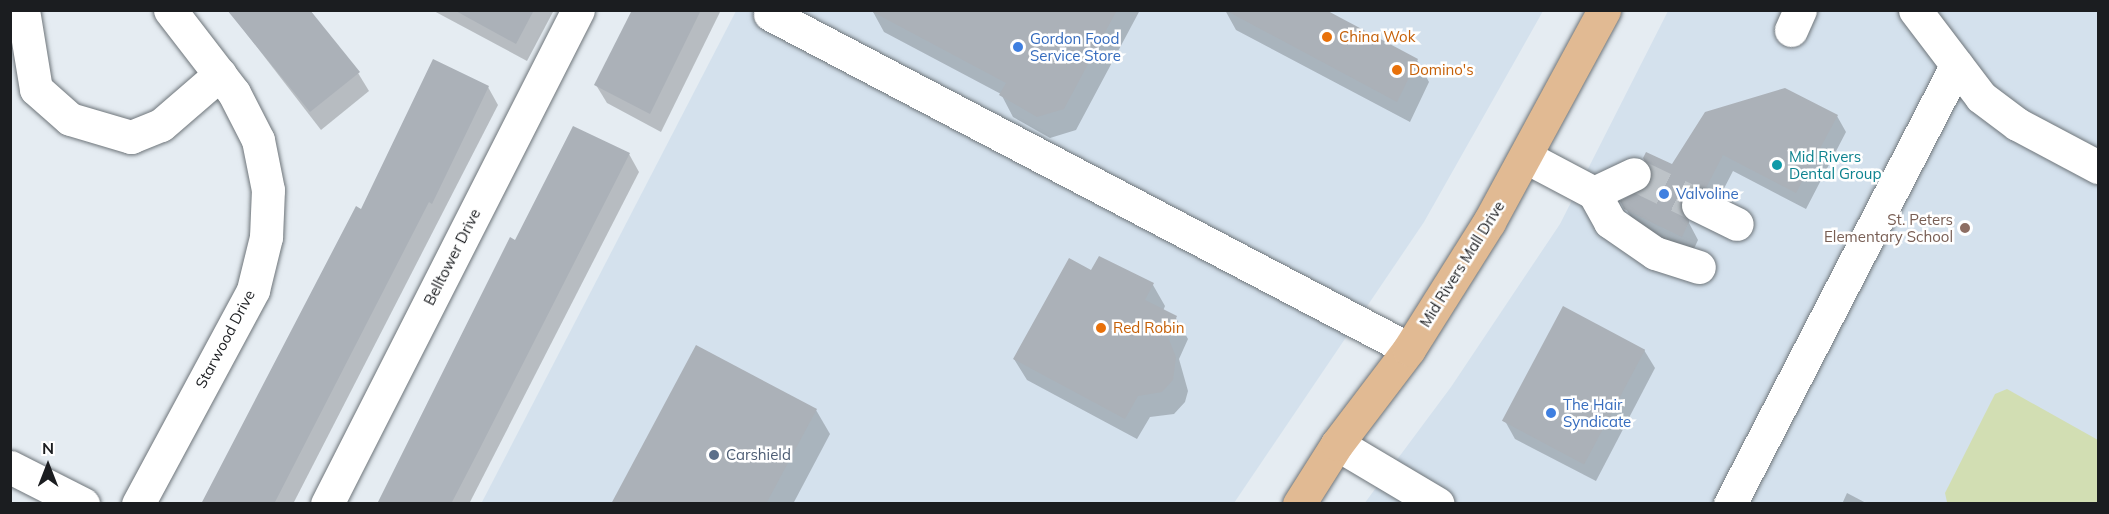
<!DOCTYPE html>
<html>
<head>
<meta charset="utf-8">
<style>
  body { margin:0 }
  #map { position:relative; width:2109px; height:514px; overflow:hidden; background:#e5ecf2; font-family:Mulish,sans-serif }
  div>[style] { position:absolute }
  .built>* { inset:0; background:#d4e1ed }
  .green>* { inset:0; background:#d2deb3 }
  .shadow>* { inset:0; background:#0003 }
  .building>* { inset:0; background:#abb1b8; transform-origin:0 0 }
  .minor-tunnel>* { height:33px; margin-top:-16.5px; transform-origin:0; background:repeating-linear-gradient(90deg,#bdc3c8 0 33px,transparent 0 49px) }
  .roads { filter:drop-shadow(0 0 2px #6e757a) drop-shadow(0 0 2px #6e757a) }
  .minor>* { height:33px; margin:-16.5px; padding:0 16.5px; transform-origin:16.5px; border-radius:16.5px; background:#fff }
  .major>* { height:33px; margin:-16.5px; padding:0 16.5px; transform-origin:16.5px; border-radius:16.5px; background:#e1ba93 }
  .dots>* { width:16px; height:16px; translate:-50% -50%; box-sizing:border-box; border:3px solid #fff; border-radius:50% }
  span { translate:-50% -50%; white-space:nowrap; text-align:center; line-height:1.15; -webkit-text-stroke:5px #fff; paint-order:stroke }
  .food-label { font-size:15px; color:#c56008 }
  .left { translate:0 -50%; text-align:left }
  .shop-label { font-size:15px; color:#366cbe }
  .culture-label { font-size:15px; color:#0d838f }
  .education-label { font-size:15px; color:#785e54 }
  .right { translate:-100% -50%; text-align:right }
  .street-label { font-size:15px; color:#1b1d20 }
  .service-label { font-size:15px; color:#4e5e75 }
  .frame { position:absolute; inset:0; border:12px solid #1b1d20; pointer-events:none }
  .north { position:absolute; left:18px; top:436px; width:60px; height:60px; -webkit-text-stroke:4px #fff; paint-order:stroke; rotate:0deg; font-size:16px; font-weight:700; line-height:24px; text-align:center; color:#1b1d20 }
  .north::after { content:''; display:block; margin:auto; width:21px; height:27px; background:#1b1d20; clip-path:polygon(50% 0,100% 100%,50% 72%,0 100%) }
</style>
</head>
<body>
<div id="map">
  <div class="built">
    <div style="clip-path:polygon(736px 11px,1543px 11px,1424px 222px,1234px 503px,481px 504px)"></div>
    <div style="clip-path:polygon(1668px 11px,2098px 11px,2098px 503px,1364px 504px,1451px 387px,1560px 224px)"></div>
  </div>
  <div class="green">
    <div style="clip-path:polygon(2007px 389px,2098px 440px,2098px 503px,1947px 502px,1945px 493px,1995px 394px)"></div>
  </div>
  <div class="shadow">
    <div style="clip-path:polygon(432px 10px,554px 10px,527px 61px)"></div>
    <div style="clip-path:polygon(634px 10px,721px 10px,661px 132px,607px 103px,596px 85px)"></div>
    <div style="clip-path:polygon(872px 10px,1140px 10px,1076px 130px,1050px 138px,1013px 117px,1001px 94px,884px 32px)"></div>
    <div style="clip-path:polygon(1225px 10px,1330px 10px,1328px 13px,1417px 60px,1429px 82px,1410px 122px,1236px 30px)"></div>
    <div style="clip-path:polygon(229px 11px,358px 73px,369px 91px,321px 130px)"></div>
    <div style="clip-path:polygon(488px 87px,498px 105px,293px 504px,204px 504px)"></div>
    <div style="clip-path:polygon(1837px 116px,1846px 132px,1806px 209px,1733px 171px,1716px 204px,1690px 213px,1689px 223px,1698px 240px,1692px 253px,1636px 226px,1622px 202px,1651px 185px,1672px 166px)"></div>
    <div style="clip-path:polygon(629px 154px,639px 172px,469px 504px,379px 504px,516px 242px)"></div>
    <div style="clip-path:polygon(1092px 272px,1153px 285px,1165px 306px,1163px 311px,1176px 318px,1188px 339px,1179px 359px,1188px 391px,1185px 402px,1174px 414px,1150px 417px,1137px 439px,1027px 380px,1014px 359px)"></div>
    <div style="clip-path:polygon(1644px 350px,1655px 368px,1596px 481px,1515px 439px,1505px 421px)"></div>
    <div style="clip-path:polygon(816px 410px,830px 434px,793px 504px,615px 504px)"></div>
    <div style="clip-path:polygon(1847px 493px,1868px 504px,1842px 504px)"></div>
  </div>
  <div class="building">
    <div style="clip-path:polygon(227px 10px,310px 10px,360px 72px,310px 112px)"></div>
    <div style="clip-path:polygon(454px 10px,534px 10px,516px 44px)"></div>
    <div style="clip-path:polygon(632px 10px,701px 10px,650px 114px,594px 85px)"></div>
    <div style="clip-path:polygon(869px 10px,1117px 10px,1064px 109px,1037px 117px,999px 95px,1006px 83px)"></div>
    <div style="clip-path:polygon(1225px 10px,1326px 10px,1418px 59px,1397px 102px)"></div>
    <div style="clip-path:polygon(433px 59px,489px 86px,432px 204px,429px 202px,274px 504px,201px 504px,356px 206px,361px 209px)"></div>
    <div style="clip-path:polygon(1785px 88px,1838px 115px,1796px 193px,1723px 155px,1706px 188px,1696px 186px,1681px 196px,1679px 207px,1689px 222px,1682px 237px,1624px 209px,1620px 201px,1650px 184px,1653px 175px,1643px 158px,1646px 152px,1672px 164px,1705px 112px)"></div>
    <div style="clip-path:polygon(573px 126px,630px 153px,477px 454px,451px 504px,377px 504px,510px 237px,515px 240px)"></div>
    <div style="clip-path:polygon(1099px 256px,1154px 283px,1145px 300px,1177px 316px,1168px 337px,1176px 357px,1173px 380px,1162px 392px,1138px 396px,1125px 419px,1013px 359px,1069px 258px,1091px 270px)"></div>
    <div style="left:1563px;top:306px;width:93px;height:130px;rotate:28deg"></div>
    <div style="clip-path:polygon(696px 345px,817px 409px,766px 504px,611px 504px)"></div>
  </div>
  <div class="minor-tunnel">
    <div style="left:1634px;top:174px;width:71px;rotate:25.8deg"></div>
  </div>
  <div class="roads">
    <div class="minor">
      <div style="left:23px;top:10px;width:80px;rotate:80.7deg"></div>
      <div style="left:36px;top:89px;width:45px;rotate:41.4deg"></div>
      <div style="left:70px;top:119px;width:64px;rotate:16.4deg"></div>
      <div style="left:131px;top:137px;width:32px;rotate:-22deg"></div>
      <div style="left:161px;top:125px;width:78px;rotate:-40.8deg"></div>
      <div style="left:1915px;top:10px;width:109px;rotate:52.8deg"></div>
      <div style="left:1981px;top:97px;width:45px;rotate:36.9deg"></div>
      <div style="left:2017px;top:124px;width:92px;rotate:28deg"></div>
      <div style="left:770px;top:14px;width:721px;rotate:27.67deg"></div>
      <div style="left:1791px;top:30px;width:22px;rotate:-66deg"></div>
      <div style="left:1526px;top:157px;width:77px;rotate:27.9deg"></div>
      <div style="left:1594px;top:193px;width:33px;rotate:61deg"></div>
      <div style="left:1610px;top:222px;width:55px;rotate:34.6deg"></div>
      <div style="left:1655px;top:253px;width:46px;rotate:17.7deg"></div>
      <div style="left:1594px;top:193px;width:44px;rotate:-25.4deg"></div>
      <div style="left:1698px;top:205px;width:43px;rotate:26deg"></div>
      <div style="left:1337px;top:444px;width:117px;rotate:30.7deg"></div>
      <div style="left:10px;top:467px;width:82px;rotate:26.9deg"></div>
      <div style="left:138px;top:504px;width:243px;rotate:-61.7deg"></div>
      <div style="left:253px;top:290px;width:55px;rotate:-76.2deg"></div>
      <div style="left:266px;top:237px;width:47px;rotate:-87.6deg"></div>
      <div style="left:268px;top:190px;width:51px;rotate:-101.3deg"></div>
      <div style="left:258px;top:140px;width:53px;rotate:-117.1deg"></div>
      <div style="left:234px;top:93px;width:105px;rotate:-127.6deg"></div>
      <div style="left:327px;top:504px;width:554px;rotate:-63.07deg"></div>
      <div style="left:1730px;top:504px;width:494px;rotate:-62.7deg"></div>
    </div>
    <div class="major">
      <div style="left:1299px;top:504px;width:71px;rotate:-57.7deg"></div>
      <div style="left:1337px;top:444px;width:119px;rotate:-52.8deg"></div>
      <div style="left:1409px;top:349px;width:150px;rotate:-57.8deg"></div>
      <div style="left:1489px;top:222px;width:241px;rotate:-61.5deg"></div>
    </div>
  </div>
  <div class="dots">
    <div style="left:1327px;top:37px;background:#e8710a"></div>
    <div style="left:1018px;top:47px;background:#3f7fe0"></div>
    <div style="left:1397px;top:70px;background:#e8710a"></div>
    <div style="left:1777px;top:165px;background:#0f9aa8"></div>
    <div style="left:1664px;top:194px;background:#3f7fe0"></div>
    <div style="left:1965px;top:228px;background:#8d6e63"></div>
    <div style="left:1101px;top:328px;background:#e8710a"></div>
    <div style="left:1551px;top:413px;background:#3f7fe0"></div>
    <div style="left:714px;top:455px;background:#5c6f8a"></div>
  </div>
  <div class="food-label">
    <span class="left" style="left:1339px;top:37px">China Wok</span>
    <span class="left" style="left:1409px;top:70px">Domino's</span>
    <span class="left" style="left:1113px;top:328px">Red Robin</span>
  </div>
  <div class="shop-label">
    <span class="left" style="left:1030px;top:47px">Gordon Food<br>Service Store</span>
    <span class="left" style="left:1676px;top:194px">Valvoline</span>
    <span class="left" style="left:1563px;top:413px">The Hair<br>Syndicate</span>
  </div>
  <div class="culture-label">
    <span class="left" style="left:1789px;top:165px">Mid Rivers<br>Dental Group</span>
  </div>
  <div class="education-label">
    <span class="right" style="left:1953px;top:228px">St. Peters<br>Elementary School</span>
  </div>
  <div class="street-label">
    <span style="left:452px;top:257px;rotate:-63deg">Belltower Drive</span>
    <span style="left:1462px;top:264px;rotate:-58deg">Mid Rivers Mall Drive</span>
    <span style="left:225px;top:339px;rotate:-62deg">Starwood Drive</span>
  </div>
  <div class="service-label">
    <span class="left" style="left:726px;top:455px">Carshield</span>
  </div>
  <div class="frame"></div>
  <div class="north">N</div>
</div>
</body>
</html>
